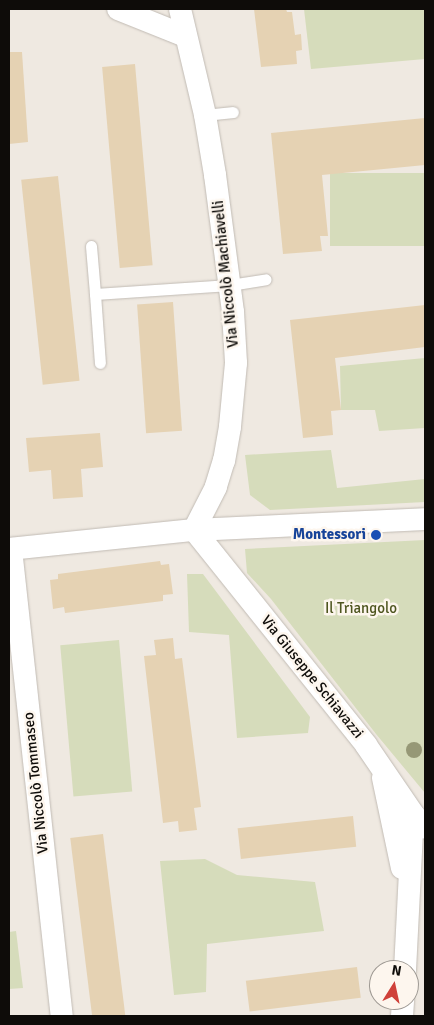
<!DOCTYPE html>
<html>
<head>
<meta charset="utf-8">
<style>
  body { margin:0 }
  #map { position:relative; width:434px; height:1025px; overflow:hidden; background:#efe9e1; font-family:Signika,sans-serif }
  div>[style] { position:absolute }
  .green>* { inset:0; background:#d6dcbb; transform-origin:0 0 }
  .building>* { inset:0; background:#e5d2b3; transform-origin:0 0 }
  .roads { filter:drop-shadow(0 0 1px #c1bbb4) drop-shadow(0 0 1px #c1bbb4) }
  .lane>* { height:11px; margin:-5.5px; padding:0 5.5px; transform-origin:5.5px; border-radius:5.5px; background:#fff }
  .street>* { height:22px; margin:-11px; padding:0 11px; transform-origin:11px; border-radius:11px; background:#fff }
  .trees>* { width:16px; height:16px; margin:-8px; border-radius:50%; background:#969876 }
  .dots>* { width:14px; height:14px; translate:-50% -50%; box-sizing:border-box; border:2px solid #fdf6ee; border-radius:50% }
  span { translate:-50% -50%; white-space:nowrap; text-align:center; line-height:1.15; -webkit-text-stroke:5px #fdf6ee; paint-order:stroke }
  .street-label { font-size:15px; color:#0e0c09 }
  .transit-label { font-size:15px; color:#164399; font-weight:700 }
  .right { translate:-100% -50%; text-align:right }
  .park-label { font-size:15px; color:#4e551f }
  .frame { position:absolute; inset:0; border:10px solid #0e0c09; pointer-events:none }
  .north { position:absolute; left:369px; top:960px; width:50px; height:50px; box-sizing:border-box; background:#fdf6ee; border:1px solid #9d9892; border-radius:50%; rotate:10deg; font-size:14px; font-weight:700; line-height:20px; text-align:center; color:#0e0c09 }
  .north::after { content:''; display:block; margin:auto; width:18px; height:22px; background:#cf413a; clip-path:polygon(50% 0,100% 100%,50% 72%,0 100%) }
</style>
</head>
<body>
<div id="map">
  <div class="green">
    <div style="clip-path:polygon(304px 9px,425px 9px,425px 59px,311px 69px)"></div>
    <div style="left:425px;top:173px;width:73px;height:95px;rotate:90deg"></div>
    <div style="clip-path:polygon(425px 358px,425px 428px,379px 431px,375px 410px,341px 410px,340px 366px)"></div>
    <div style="clip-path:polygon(331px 450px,337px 488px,425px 479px,425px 502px,270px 510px,250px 495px,245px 455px)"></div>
    <div style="clip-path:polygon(425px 540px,425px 793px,376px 734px,271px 599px,247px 573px,245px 549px)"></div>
    <div style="clip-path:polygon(187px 574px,203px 574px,310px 717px,308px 733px,237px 738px,229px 635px,189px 632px)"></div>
    <div style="left:119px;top:640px;width:152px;height:59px;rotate:85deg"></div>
    <div style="clip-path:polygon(205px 859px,237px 875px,315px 882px,324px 931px,207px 944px,206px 992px,174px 995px,160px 861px)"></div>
    <div style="clip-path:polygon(16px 931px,23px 988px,9px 989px,9px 932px)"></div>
  </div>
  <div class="building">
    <div style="clip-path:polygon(254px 9px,286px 9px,287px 12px,292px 12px,295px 35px,301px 34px,302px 50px,296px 51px,297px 64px,261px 67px)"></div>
    <div style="clip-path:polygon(9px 52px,22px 52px,28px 142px,9px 144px)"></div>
    <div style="left:135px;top:64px;width:202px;height:33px;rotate:85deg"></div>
    <div style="clip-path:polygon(425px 118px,425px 165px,322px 175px,328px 236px,320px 236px,322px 251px,283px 254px,271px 133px)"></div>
    <div style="left:58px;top:176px;width:206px;height:37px;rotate:84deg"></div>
    <div style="left:173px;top:302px;width:129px;height:36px;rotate:86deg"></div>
    <div style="clip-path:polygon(425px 305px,425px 347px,335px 358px,341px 410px,331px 411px,333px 435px,303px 438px,290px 320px)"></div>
    <div style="clip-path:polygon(100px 433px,103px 467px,81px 469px,83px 497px,53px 499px,51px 470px,29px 472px,26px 438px)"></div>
    <div style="clip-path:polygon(160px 561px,161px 565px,169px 564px,173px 594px,163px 595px,163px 601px,65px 613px,64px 607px,53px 609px,50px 580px,58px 579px,58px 574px)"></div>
    <div style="clip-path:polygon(173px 638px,175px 659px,182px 658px,201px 807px,194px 808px,197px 830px,179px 832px,178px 821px,163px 823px,144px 656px,156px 655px,154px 640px)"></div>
    <div style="left:353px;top:816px;width:31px;height:116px;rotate:84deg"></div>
    <div style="left:103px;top:834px;width:183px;height:33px;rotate:83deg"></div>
    <div style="left:357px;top:967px;width:31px;height:112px;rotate:83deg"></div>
  </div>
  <div class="roads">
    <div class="lane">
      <div style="left:205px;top:115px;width:28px;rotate:-6deg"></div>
      <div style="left:91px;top:246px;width:48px;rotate:85.2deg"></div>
      <div style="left:95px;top:294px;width:135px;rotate:-3.8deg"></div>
      <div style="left:230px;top:285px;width:36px;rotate:-9deg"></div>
      <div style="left:95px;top:294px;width:69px;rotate:85.9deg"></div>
    </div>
    <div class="street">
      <div style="left:118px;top:9px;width:72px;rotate:21.9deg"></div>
      <div style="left:180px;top:9px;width:109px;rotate:76.7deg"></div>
      <div style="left:205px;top:115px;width:61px;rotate:80.5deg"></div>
      <div style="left:215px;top:175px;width:138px;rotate:82.5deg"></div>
      <div style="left:233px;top:312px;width:51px;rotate:86.6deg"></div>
      <div style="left:236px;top:363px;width:64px;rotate:95.4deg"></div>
      <div style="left:230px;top:427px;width:34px;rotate:100deg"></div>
      <div style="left:224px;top:460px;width:28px;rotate:107deg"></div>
      <div style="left:216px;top:487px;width:48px;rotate:117.1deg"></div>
      <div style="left:194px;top:530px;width:275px;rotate:51.3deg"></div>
      <div style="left:366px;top:745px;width:83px;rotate:55.7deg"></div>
      <div style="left:413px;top:814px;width:18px;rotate:49deg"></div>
      <div style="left:9px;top:549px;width:186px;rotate:-5.9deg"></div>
      <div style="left:194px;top:530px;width:231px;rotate:-2.7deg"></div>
      <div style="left:11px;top:549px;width:470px;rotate:83.8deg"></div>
      <div style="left:383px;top:778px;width:92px;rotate:78.1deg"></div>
      <div style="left:405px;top:970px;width:156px;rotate:-87.1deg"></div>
      <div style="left:402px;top:1016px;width:16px;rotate:-86deg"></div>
    </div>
  </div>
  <div class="trees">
    <div style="left:414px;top:750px"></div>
  </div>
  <div class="dots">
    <div style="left:376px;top:535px;background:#1a4fb4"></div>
  </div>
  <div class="street-label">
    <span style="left:226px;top:274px;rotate:-96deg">Via Niccolò Machiavelli</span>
    <span style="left:312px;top:677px;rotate:51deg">Via Giuseppe Schiavazzi</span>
    <span style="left:36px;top:783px;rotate:-96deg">Via Niccolò Tommaseo</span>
  </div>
  <div class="transit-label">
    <span class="right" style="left:366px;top:535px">Montessori</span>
  </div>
  <div class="park-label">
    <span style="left:361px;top:609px">Il Triangolo</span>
  </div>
  <div class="frame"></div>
  <div class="north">N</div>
</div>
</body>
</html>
